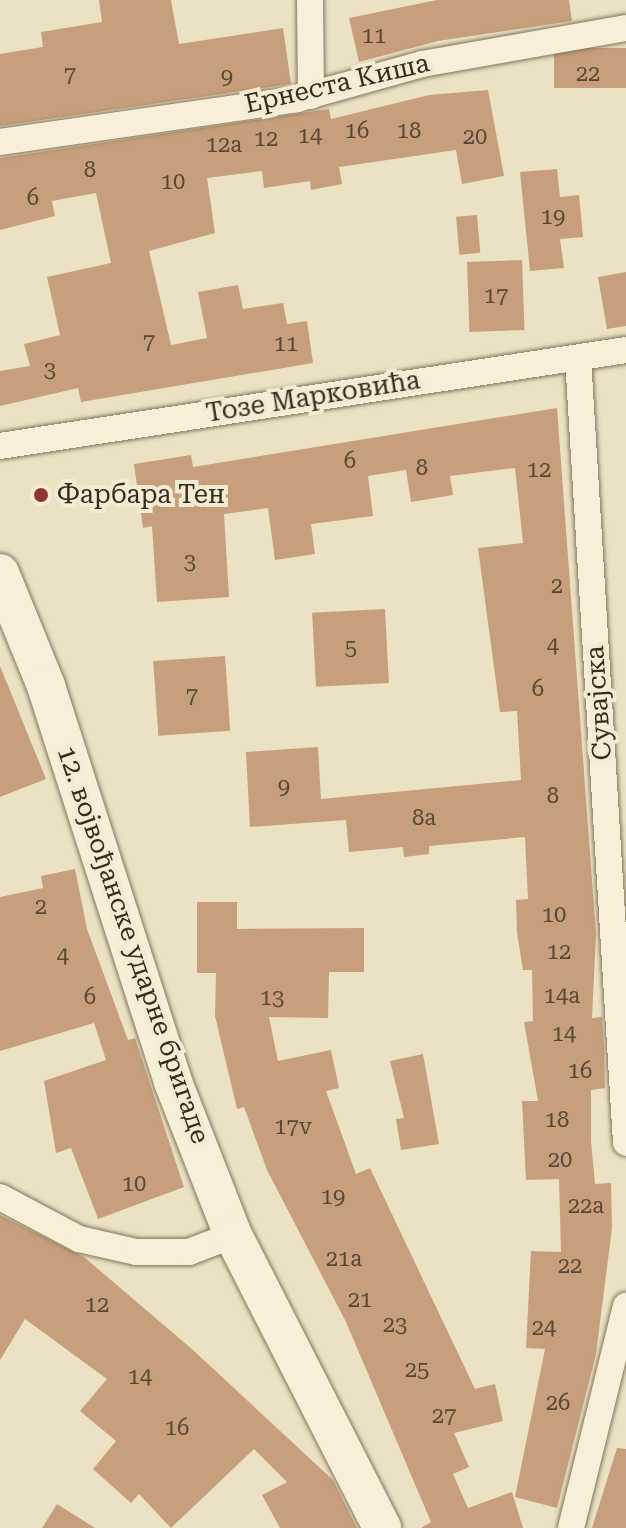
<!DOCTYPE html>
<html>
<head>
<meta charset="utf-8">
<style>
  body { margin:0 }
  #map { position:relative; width:626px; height:1528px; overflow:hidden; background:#ebe2c4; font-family:"Roboto Serif",serif }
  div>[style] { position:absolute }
  .building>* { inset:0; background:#c79f7c; transform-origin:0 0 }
  .roads { filter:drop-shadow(0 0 2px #85745c) drop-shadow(0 0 2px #85745c) }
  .street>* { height:26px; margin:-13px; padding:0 13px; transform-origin:13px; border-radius:13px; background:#f7efd7 }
  .secondary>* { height:38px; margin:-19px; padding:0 19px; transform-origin:19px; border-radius:19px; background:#f7efd7 }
  .dots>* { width:22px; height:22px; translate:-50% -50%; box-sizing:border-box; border:4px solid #f3ecd3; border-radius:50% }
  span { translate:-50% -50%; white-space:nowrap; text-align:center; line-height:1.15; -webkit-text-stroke:8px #f3ecd3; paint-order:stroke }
  .number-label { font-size:22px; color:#5a4836 }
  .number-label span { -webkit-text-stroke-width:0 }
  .street-label { font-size:26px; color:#362b1f }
  .poi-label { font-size:26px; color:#362b1f }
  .left { translate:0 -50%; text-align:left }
</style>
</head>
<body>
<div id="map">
  <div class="building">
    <div style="clip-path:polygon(99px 0,171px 0,179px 44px,283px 28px,291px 84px,0 126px,0 54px,43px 47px,41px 32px,102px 22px)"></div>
    <div style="clip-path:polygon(437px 0,569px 0,572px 21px,438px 41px,359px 62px,349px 18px)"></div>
    <div style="left:626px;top:48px;width:40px;height:72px;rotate:90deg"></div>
    <div style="clip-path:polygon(488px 90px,504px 176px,462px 184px,456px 150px,339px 167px,342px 184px,311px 190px,310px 181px,264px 188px,262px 171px,207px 178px,215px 233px,149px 251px,171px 345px,207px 338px,198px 292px,238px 285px,243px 309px,283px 303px,287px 324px,307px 321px,313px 363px,81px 402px,78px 388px,0 406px,0 371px,30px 366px,24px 344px,60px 335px,47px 277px,111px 263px,96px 193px,52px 201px,55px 216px,0 230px,0 158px,329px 109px,331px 119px,429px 95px)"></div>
    <div style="clip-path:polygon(557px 169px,560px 197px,579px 195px,583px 237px,560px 239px,564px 268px,530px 271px,520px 172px)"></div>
    <div style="left:477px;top:215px;width:38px;height:21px;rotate:85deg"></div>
    <div style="left:522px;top:260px;width:70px;height:55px;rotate:88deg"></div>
    <div style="clip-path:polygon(626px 272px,626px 326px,607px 329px,598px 277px)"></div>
    <div style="clip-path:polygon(557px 408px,596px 934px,592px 1018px,602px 1017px,604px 1047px,605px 1088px,591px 1090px,591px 1141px,595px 1184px,611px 1183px,612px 1228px,596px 1354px,557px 1508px,515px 1497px,545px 1349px,526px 1348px,531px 1251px,561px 1252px,559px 1179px,526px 1180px,522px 1101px,538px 1101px,524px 1022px,533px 1021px,532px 970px,523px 970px,517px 933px,516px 900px,528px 899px,525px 837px,429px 846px,429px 854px,404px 857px,403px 847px,349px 852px,346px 820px,250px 827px,246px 752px,318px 747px,321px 799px,521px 780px,517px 711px,500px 712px,478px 548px,523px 543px,515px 468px,450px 476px,453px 495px,411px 502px,406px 470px,368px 476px,373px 516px,311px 524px,315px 554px,275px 560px,268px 508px,224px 514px,229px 597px,157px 602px,152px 526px,143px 528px,134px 464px,191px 455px,193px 467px)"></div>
    <div style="left:385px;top:609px;width:74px;height:73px;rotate:87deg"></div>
    <div style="left:225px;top:656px;width:75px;height:72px;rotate:86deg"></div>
    <div style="clip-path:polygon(0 666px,46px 779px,0 797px)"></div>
    <div style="clip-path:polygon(75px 869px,87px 929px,128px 1040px,135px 1038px,184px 1187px,98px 1219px,71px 1148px,56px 1153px,44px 1081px,106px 1060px,94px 1023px,0 1051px,0 897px,43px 888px,41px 876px)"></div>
    <div style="clip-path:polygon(197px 902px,237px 902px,237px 929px,364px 928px,364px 972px,329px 972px,328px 1018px,269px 1017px,278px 1061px,331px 1050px,339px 1088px,326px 1091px,356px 1174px,370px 1168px,475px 1389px,495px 1384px,503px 1421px,454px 1433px,469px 1467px,453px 1474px,468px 1508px,512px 1492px,523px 1528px,421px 1528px,431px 1522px,346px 1322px,267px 1170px,244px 1107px,237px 1109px,215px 1016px,216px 973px,197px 973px)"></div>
    <div style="clip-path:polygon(423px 1054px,439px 1144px,401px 1150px,396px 1119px,404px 1118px,390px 1061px)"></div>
    <div style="clip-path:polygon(0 1215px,84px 1257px,193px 1350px,333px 1480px,357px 1528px,280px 1528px,262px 1495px,287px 1482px,254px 1449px,171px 1528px,139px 1494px,131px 1503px,93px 1469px,116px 1441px,80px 1411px,107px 1379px,25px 1319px,0 1360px)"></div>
    <div style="clip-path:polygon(617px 1448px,626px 1449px,626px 1528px,592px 1528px)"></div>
    <div style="clip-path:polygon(57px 1504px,95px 1528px,42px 1528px)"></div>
  </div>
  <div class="roads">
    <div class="street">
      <div style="left:310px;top:0;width:96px;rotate:89.4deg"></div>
      <div style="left:0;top:142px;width:300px;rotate:-8.2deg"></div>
      <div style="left:297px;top:99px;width:130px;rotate:-15.6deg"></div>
      <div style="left:422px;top:64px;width:207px;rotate:-10deg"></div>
      <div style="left:578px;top:358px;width:786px;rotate:86.5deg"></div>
      <div style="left:0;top:446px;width:633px;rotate:-8.72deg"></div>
      <div style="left:0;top:1197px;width:89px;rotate:28deg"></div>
      <div style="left:79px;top:1239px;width:58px;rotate:12.8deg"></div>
      <div style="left:136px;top:1252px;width:53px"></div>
      <div style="left:189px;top:1252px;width:47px;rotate:-21.1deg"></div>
      <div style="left:571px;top:1528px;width:229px;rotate:-76.1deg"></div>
    </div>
    <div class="secondary">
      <div style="left:0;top:573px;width:122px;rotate:67.8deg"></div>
      <div style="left:46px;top:686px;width:416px;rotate:72.2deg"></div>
      <div style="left:173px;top:1082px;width:164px;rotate:68.6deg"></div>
      <div style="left:233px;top:1235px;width:329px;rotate:63deg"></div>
    </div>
  </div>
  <div class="dots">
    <div style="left:41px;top:495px;background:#90342f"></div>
  </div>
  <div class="number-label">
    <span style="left:374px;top:36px">11</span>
    <span style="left:588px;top:74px">22</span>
    <span style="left:70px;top:75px">7</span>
    <span style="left:227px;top:77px">9</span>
    <span style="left:357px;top:131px">16</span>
    <span style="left:409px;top:131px">18</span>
    <span style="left:310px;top:136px">14</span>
    <span style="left:475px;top:137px">20</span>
    <span style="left:266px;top:139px">12</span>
    <span style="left:224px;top:145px">12a</span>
    <span style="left:90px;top:170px">8</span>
    <span style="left:173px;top:182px">10</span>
    <span style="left:33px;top:198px">6</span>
    <span style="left:553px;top:217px">19</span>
    <span style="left:496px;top:296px">17</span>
    <span style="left:149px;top:342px">7</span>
    <span style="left:286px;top:344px">11</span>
    <span style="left:50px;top:370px">3</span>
    <span style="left:350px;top:461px">6</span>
    <span style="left:422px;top:468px">8</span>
    <span style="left:539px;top:470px">12</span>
    <span style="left:190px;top:562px">3</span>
    <span style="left:557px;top:586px">2</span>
    <span style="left:553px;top:646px">4</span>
    <span style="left:351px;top:648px">5</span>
    <span style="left:538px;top:689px">6</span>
    <span style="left:192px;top:696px">7</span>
    <span style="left:284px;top:787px">9</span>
    <span style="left:553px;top:796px">8</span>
    <span style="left:424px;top:818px">8a</span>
    <span style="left:41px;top:907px">2</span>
    <span style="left:554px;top:915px">10</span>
    <span style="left:559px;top:952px">12</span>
    <span style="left:63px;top:956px">4</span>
    <span style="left:562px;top:996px">14a</span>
    <span style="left:90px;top:997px">6</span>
    <span style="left:272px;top:998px">13</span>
    <span style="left:564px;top:1034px">14</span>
    <span style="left:580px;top:1071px">16</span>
    <span style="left:557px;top:1120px">18</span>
    <span style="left:293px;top:1127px">17v</span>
    <span style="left:560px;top:1160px">20</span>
    <span style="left:134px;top:1184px">10</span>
    <span style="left:333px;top:1197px">19</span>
    <span style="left:586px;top:1206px">22a</span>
    <span style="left:344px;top:1259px">21a</span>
    <span style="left:570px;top:1266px">22</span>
    <span style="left:360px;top:1300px">21</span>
    <span style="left:97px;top:1305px">12</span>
    <span style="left:395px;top:1325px">23</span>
    <span style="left:544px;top:1328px">24</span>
    <span style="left:417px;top:1370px">25</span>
    <span style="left:140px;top:1377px">14</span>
    <span style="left:558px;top:1403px">26</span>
    <span style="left:444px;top:1416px">27</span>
    <span style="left:177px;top:1428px">16</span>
  </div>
  <div class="street-label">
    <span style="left:337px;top:84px;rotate:-13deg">Ернеста Киша</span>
    <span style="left:313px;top:397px;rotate:-9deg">Тозе Марковића</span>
    <span style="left:599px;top:703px;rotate:-94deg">Сувајска</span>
    <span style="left:133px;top:945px;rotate:71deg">12. војвођанске ударне бригаде</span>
  </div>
  <div class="poi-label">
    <span class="left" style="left:57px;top:495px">Фарбара Тен</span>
  </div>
</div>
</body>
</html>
